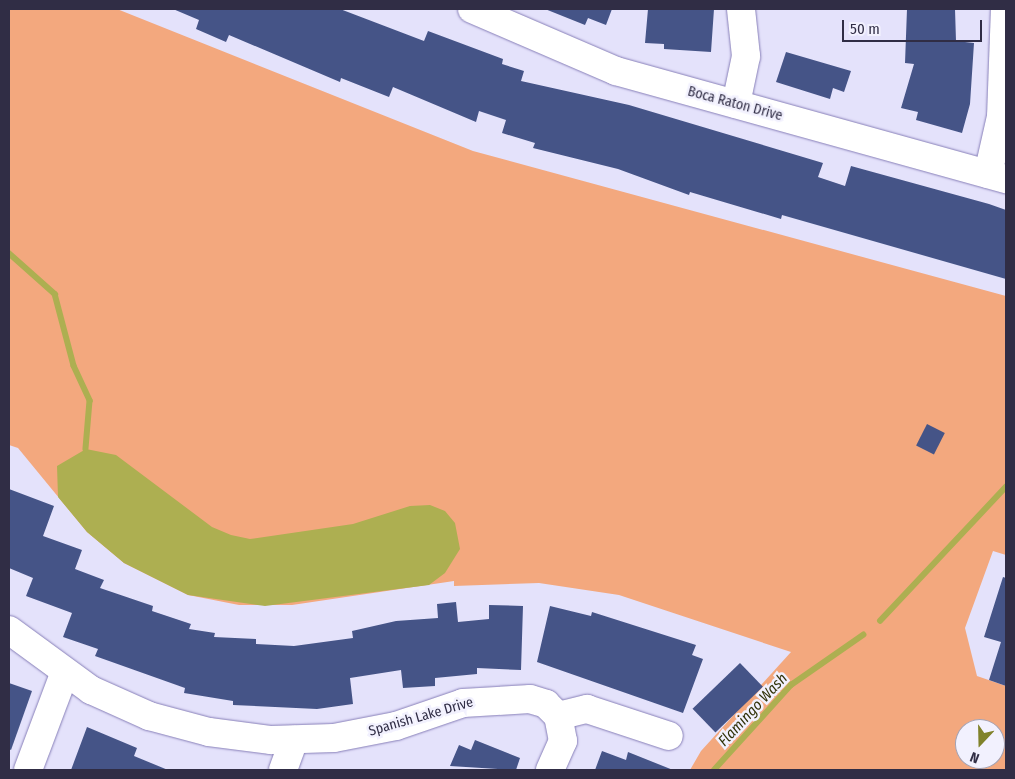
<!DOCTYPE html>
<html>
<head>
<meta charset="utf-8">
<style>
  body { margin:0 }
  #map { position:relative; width:1015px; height:779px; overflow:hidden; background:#e4e2fb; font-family:"Fira Sans Condensed",sans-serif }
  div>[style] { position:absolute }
  .green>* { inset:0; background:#f3a87e }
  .water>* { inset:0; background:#adaf51 }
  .stream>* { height:5.5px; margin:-2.75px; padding:0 2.75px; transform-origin:2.75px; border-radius:2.75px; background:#adaf51 }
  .building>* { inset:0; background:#455487; transform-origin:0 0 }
  .roads { filter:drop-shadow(0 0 1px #877fb8) drop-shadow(0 0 1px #877fb8) }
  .minor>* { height:28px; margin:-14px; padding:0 14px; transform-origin:14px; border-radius:14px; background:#fff }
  span { translate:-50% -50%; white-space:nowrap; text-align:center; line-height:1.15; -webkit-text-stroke:5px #f2f1fe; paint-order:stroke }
  .street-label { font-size:14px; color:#302d45 }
  .water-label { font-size:15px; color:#32330a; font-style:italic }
  .frame { position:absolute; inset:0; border:10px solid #302d45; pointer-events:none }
  .north { position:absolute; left:955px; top:719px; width:50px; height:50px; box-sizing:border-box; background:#f2f1fe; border:1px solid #a4a3b4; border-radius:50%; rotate:201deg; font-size:14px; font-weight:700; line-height:20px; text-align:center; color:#302d45 }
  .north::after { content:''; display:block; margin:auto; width:18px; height:22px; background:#80822b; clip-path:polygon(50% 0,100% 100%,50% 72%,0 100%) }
  .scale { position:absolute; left:842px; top:20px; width:140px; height:22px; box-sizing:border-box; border:2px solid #302d45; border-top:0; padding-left:6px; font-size:15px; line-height:18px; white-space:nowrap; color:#302d45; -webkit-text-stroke:4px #f2f1fe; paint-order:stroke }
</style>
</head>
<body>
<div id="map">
  <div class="green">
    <div style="clip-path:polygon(evenodd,9px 9px,117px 9px,473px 151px,1006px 296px,1006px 555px,993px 551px,965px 628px,977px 676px,1006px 686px,1006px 770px,690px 770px,701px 751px,791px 652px,619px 595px,539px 583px,454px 586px,454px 581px,292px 605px,239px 605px,188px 595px,124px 563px,87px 532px,18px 448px,9px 445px,9px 9px,965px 729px,995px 729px,995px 759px,965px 759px,965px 729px)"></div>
  </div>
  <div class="water">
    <div style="clip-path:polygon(86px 449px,116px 455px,212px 527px,231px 535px,250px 539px,353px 524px,410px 506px,430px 505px,445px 511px,455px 523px,460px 549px,445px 573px,429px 585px,265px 606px,188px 595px,124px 563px,87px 532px,58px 497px,57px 466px)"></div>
  </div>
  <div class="stream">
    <div style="left:9px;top:253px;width:62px;rotate:41.7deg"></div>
    <div style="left:55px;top:294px;width:74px;rotate:75.2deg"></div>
    <div style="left:74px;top:366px;width:38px;rotate:65deg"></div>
    <div style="left:90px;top:401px;width:48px;rotate:94.8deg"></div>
    <div style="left:880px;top:621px;width:184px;rotate:-46.8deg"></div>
    <div style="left:714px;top:770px;width:115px;rotate:-47.8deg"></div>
    <div style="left:791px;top:685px;width:88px;rotate:-34.8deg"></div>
  </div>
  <div class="building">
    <div style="clip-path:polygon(173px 9px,340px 9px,424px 41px,428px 31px,503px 59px,502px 64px,524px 71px,521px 81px,629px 105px,823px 163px,818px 177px,845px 186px,851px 166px,989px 204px,1006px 210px,1006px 279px,782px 215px,781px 219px,690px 192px,689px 195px,618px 169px,533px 148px,535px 143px,502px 133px,506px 120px,479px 111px,476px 122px,393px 87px,389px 97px,341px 78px,340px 82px,229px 35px,226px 42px,196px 29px,199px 20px)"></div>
    <div style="clip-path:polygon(545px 9px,612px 9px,606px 25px,588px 18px,585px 25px)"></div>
    <div style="clip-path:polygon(648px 9px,714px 9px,711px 52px,664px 49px,664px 44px,645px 43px)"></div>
    <div style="clip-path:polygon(907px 9px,955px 9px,956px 41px,974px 43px,970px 104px,962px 133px,916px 120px,918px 112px,901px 108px,914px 64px,905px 63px)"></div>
    <div style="clip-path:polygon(786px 52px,851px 71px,844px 92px,833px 88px,830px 99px,776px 82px)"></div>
    <div style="left:927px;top:424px;width:20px;height:24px;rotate:27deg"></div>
    <div style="clip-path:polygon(9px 489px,54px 506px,43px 536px,82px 550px,75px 569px,104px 580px,100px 588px,153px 606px,152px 611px,191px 624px,189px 629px,215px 633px,214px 637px,256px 639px,256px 644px,294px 646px,353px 638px,352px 631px,396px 621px,438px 618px,437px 604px,456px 602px,458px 622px,489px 619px,489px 605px,523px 606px,521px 670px,477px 668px,477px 674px,435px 678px,435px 686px,403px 688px,401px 670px,350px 678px,353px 704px,317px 709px,233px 705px,233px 701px,184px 693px,185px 688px,95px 656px,98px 649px,63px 637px,72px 613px,26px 596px,33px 578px,9px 568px)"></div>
    <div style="clip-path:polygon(1003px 577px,1006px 578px,1006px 686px,989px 680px,1001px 642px,984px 637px)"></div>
    <div style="clip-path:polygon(550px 606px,591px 616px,592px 612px,696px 645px,692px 655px,703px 659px,683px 713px,537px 662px)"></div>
    <div style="left:740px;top:663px;width:33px;height:66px;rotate:46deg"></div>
    <div style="clip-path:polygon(9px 683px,32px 691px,11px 750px,9px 749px)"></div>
    <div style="clip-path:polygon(87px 727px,137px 748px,134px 756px,168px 770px,71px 770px)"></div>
    <div style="clip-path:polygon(475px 740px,520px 758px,516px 770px,450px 766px,459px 745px,471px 750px)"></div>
    <div style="clip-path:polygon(602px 751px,626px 760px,628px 752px,673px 770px,595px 770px)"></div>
  </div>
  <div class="roads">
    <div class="minor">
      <div style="left:472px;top:9px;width:157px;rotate:23.3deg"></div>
      <div style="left:616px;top:71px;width:405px;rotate:15.5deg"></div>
      <div style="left:736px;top:104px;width:49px;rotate:-78.2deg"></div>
      <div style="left:746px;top:56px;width:47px;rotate:-96.1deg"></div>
      <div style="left:988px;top:174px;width:58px;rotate:-77.2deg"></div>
      <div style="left:1001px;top:117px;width:108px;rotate:-87.9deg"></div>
      <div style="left:9px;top:630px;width:102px;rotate:36.2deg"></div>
      <div style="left:91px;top:690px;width:64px;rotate:24.1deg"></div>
      <div style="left:149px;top:716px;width:62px;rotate:14.9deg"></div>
      <div style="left:209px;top:732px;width:63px;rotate:7.4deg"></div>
      <div style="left:271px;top:740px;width:63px;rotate:-1.8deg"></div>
      <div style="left:334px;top:738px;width:63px;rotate:-11deg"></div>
      <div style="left:396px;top:726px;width:71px;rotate:-18.9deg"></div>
      <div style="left:463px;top:703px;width:67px;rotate:-3.4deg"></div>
      <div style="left:530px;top:699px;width:17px;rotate:17deg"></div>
      <div style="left:546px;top:704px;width:17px;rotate:45deg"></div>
      <div style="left:558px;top:716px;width:30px;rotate:-14deg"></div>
      <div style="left:587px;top:709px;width:86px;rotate:18.2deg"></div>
      <div style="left:28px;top:770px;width:103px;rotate:-69.4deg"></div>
      <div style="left:283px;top:770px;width:32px;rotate:-70deg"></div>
      <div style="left:550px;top:770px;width:32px;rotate:-66deg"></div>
      <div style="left:563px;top:741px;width:25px;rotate:-101deg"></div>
    </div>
  </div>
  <div class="street-label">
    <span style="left:735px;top:104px;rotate:15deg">Boca Raton Drive</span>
    <span style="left:421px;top:717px;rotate:-16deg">Spanish Lake Drive</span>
  </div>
  <div class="water-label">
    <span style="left:753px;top:710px;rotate:-47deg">Flamingo Wash</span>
  </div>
  <div class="frame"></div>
  <div class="north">N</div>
  <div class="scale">50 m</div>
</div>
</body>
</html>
